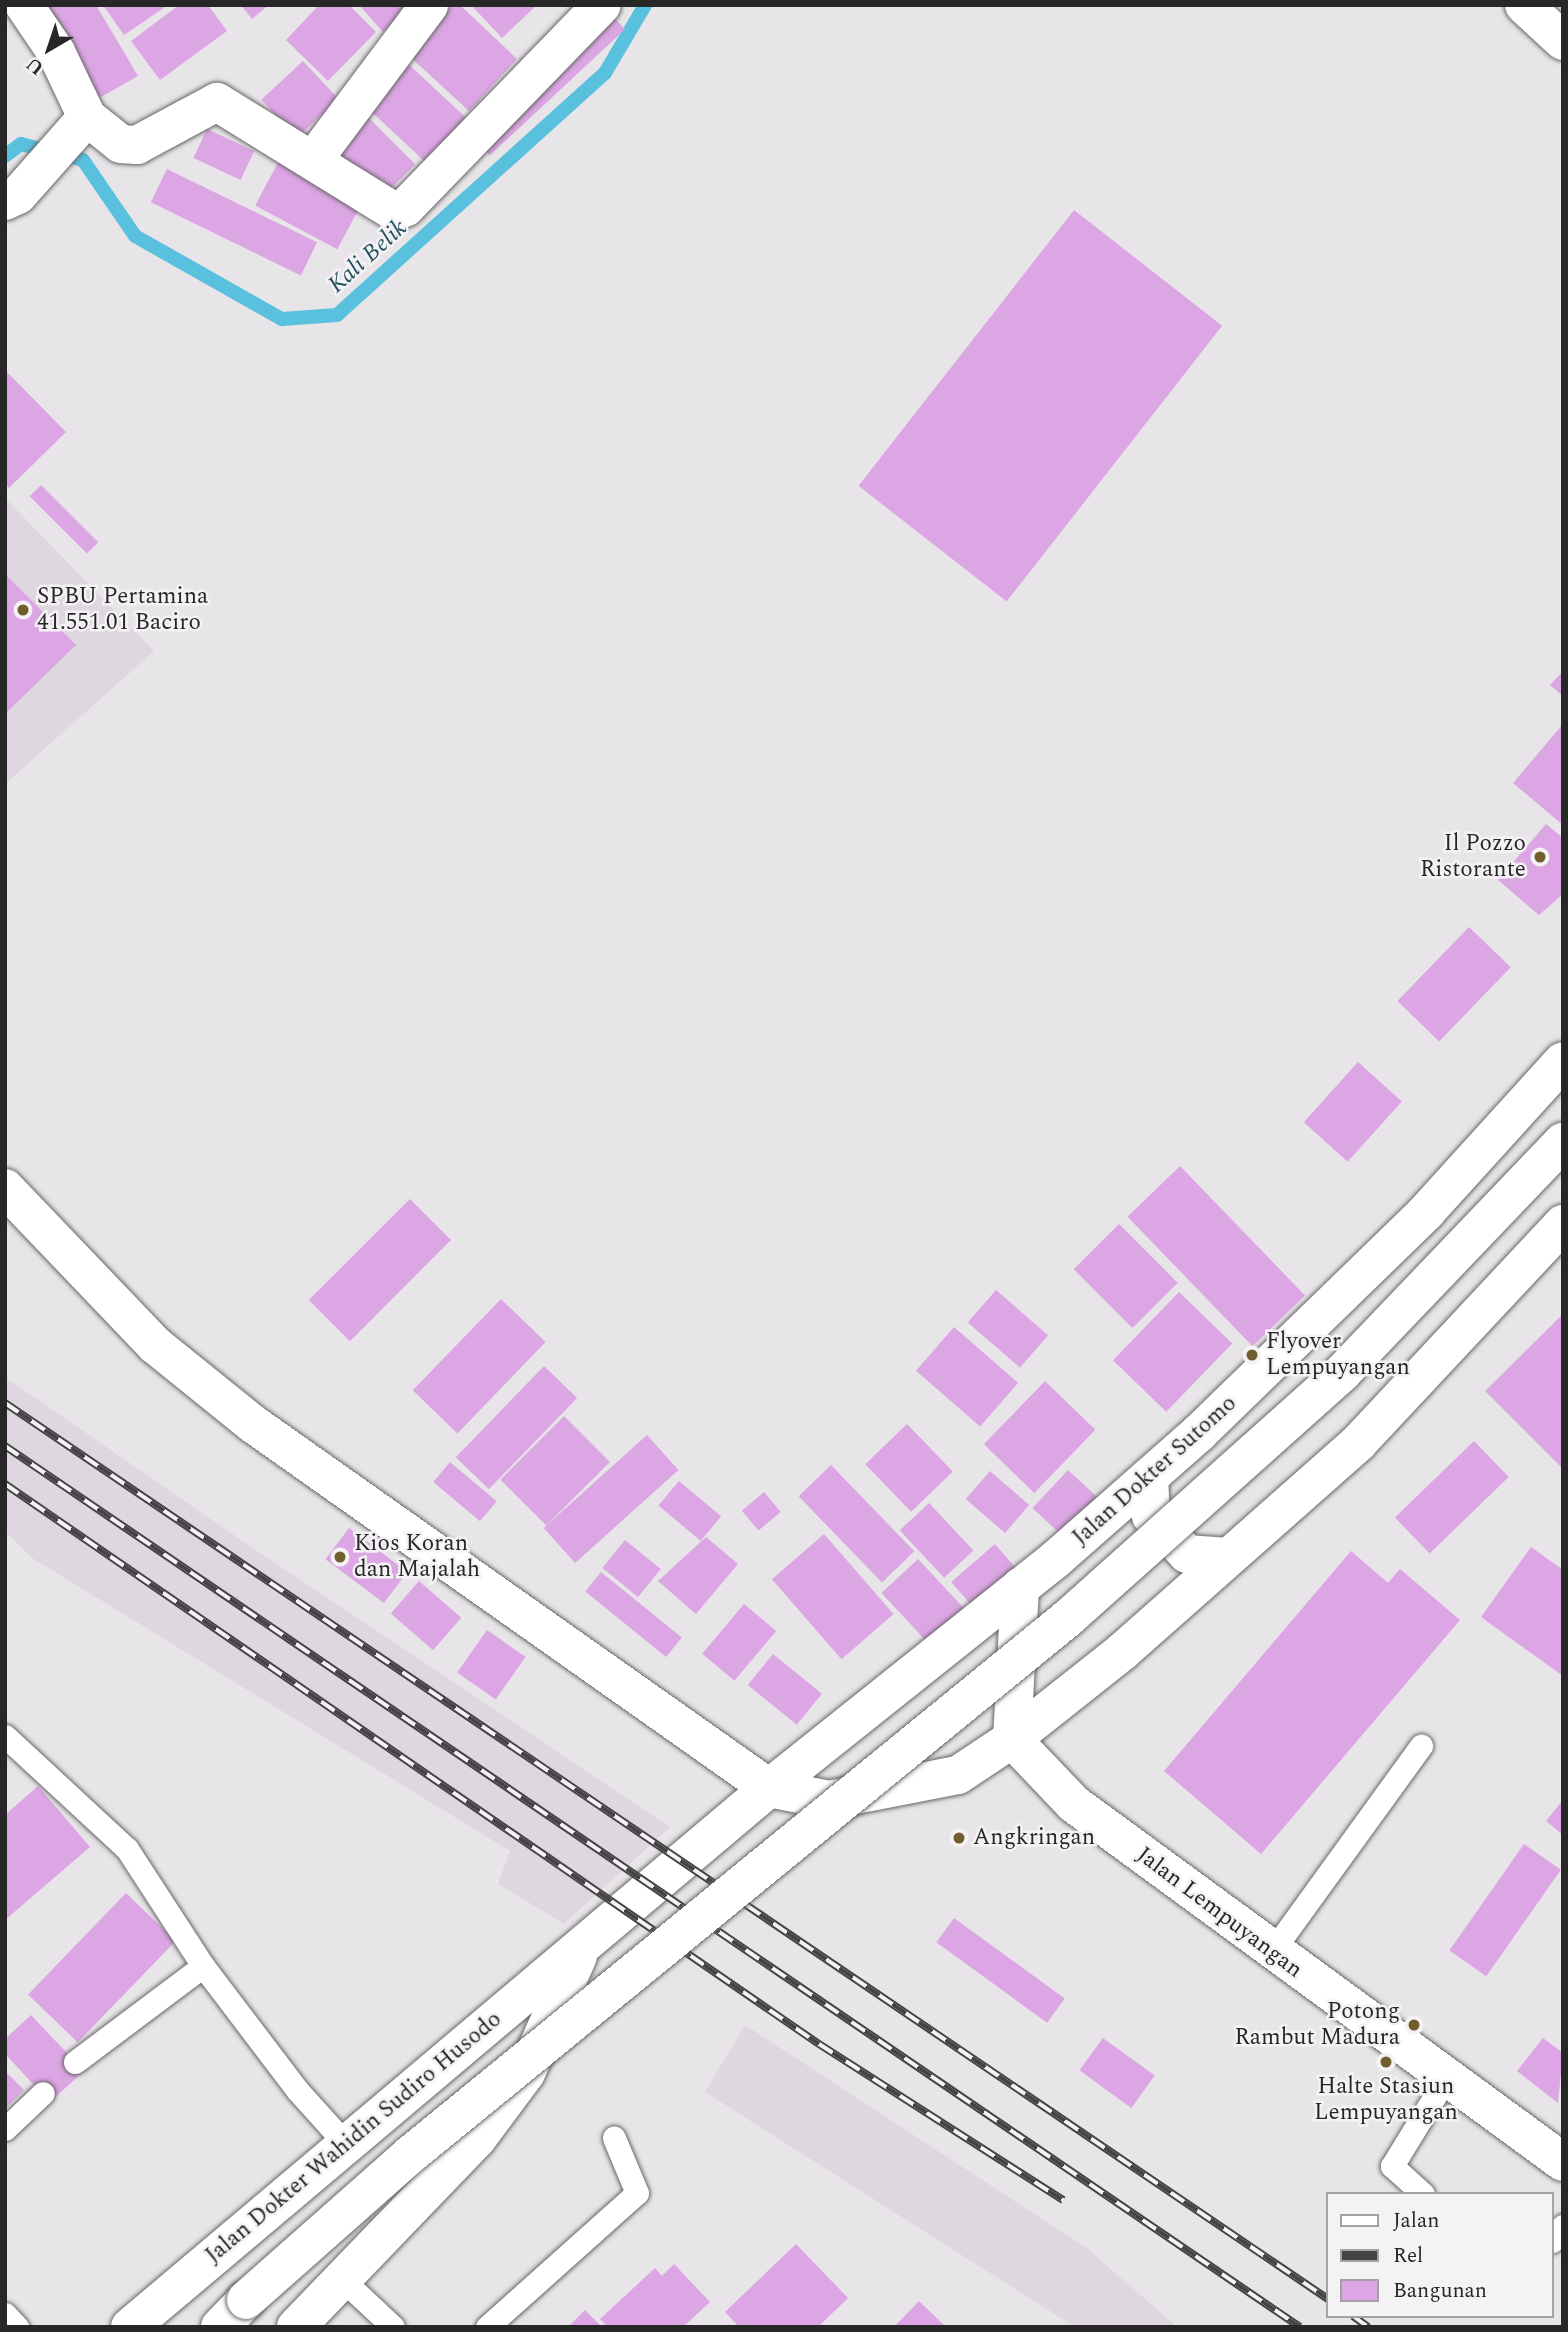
<!DOCTYPE html>
<html>
<head>
<meta charset="utf-8">
<style>
  body { margin:0 }
  #map { position:relative; width:1568px; height:2332px; overflow:hidden; background:#e8e5e8; font-family:Spectral,serif }
  div>[style] { position:absolute }
  .built>* { inset:0; background:#dfd7e0 }
  .stream>* { height:14px; margin:-7px; padding:0 7px; transform-origin:7px; border-radius:7px; background:#59c0dd }
  .building>* { inset:0; background:#dca6e4; transform-origin:0 0 }
  .roads { filter:drop-shadow(0 0 2px #696669) drop-shadow(0 0 2px #696669) }
  .service>* { height:23px; margin:-11.5px; padding:0 11.5px; transform-origin:11.5px; border-radius:11.5px; background:#fff }
  .minor>* { height:38px; margin:-19px; padding:0 19px; transform-origin:19px; border-radius:19px; background:#fff }
  .tertiary>* { height:38px; margin:-19px; padding:0 19px; transform-origin:19px; border-radius:19px; background:#fff }
  .secondary>* { height:38px; margin:-19px; padding:0 19px; transform-origin:19px; border-radius:19px; background:#fff }
  .rail>* { height:8px; margin-top:-4px; transform-origin:0; background:repeating-linear-gradient(90deg,#f5f2f5 0 16px,#454345 0 32px); box-sizing:border-box; border-block:2px solid #454345 }
  .bridges { filter:drop-shadow(0 0 2px #696669) drop-shadow(0 0 2px #696669) }
  .secondary-bridge>* { height:38px; margin:-19px; padding:0 19px; transform-origin:19px; border-radius:19px; background:#fff }
  .dots>* { width:19px; height:19px; translate:-50% -50%; box-sizing:border-box; border:4px solid #f5f2f5; border-radius:50% }
  span { translate:-50% -50%; white-space:nowrap; text-align:center; line-height:1.15; -webkit-text-stroke:5px #f5f2f5; paint-order:stroke }
  .poi-label { font-size:23px; color:#282728 }
  .left { translate:0 -50%; text-align:left }
  .right { translate:-100% -50%; text-align:right }
  .street-label { font-size:23px; color:#282728 }
  .water-label { font-size:24px; color:#265360; font-style:italic }
  .frame { position:absolute; inset:0; border:7px solid #282728; pointer-events:none }
  .legend { position:absolute; left:1326px; top:2192px; width:228px; height:126px; box-sizing:border-box; background:#f5f2f5; border:2px solid #a3a1a3; margin:0; padding:9px 12px; list-style:none; font-size:21px; color:#282728 }
  .legend li { display:flex; align-items:center; gap:14px; height:35px }
  .legend b { width:35px; border:2px solid #a3a1a3 }
  .north { position:absolute; left:14px; top:14px; width:70px; height:70px; -webkit-text-stroke:5px #f5f2f5; paint-order:stroke; rotate:219deg; font-size:19px; font-weight:700; line-height:28px; text-align:center; color:#282728 }
  .north::after { content:''; display:block; margin:auto; width:24px; height:32px; background:#282728; clip-path:polygon(50% 0,100% 100%,50% 72%,0 100%) }
</style>
</head>
<body>
<div id="map">
  <div class="built">
    <div style="clip-path:polygon(5px 498px,154px 651px,5px 784px)"></div>
    <div style="clip-path:polygon(5px 1377px,244px 1542px,670px 1827px,564px 1924px,498px 1884px,510px 1851px,32px 1558px,5px 1531px)"></div>
    <div style="clip-path:polygon(745px 2025px,1088px 2249px,1177px 2327px,1075px 2327px,705px 2092px)"></div>
  </div>
  <div class="stream">
    <div style="left:5px;top:156px;width:20px;rotate:-37deg"></div>
    <div style="left:21px;top:144px;width:64px;rotate:14.5deg"></div>
    <div style="left:83px;top:160px;width:92px;rotate:55.6deg"></div>
    <div style="left:135px;top:236px;width:169px;rotate:29.5deg"></div>
    <div style="left:282px;top:319px;width:55px;rotate:-4.2deg"></div>
    <div style="left:337px;top:315px;width:361px;rotate:-42.1deg"></div>
    <div style="left:605px;top:73px;width:79px;rotate:-59.5deg"></div>
  </div>
  <div class="building">
    <div style="clip-path:polygon(44px 5px,96px 5px,138px 76px,99px 98px)"></div>
    <div style="clip-path:polygon(103px 5px,168px 5px,124px 35px)"></div>
    <div style="clip-path:polygon(179px 5px,208px 5px,227px 31px,160px 80px,131px 41px)"></div>
    <div style="clip-path:polygon(241px 5px,269px 5px,252px 19px)"></div>
    <div style="clip-path:polygon(319px 5px,349px 5px,376px 32px,328px 81px,286px 40px)"></div>
    <div style="clip-path:polygon(359px 5px,412px 5px,383px 32px)"></div>
    <div style="clip-path:polygon(453px 5px,460px 5px,517px 59px,469px 111px,407px 54px)"></div>
    <div style="clip-path:polygon(471px 5px,537px 5px,502px 38px)"></div>
    <div style="left:608px;top:11px;width:25px;height:185px;rotate:47deg"></div>
    <div style="left:404px;top:60px;width:94px;height:60px;rotate:43deg"></div>
    <div style="left:303px;top:61px;width:52px;height:57px;rotate:47deg"></div>
    <div style="left:365px;top:114px;width:71px;height:49px;rotate:45deg"></div>
    <div style="left:207px;top:129px;width:52px;height:32px;rotate:25deg"></div>
    <div style="left:281px;top:157px;width:93px;height:55px;rotate:28deg"></div>
    <div style="left:167px;top:169px;width:167px;height:37px;rotate:26deg"></div>
    <div style="left:1074px;top:210px;width:188px;height:350px;rotate:38deg"></div>
    <div style="clip-path:polygon(5px 370px,66px 432px,9px 488px,5px 484px)"></div>
    <div style="left:41px;top:485px;width:81px;height:16px;rotate:45deg"></div>
    <div style="clip-path:polygon(5px 574px,76px 645px,5px 714px)"></div>
    <div style="clip-path:polygon(1563px 671px,1563px 696px,1550px 685px)"></div>
    <div style="clip-path:polygon(1563px 724px,1563px 825px,1513px 783px)"></div>
    <div style="clip-path:polygon(1546px 824px,1563px 838px,1563px 894px,1539px 915px,1498px 880px)"></div>
    <div style="left:1469px;top:927px;width:58px;height:103px;rotate:44deg"></div>
    <div style="left:1358px;top:1062px;width:59px;height:81px;rotate:42deg"></div>
    <div style="left:1180px;top:1166px;width:180px;height:73px;rotate:46deg"></div>
    <div style="left:410px;top:1199px;width:58px;height:143px;rotate:45deg"></div>
    <div style="left:1119px;top:1224px;width:83px;height:64px;rotate:45deg"></div>
    <div style="left:996px;top:1290px;width:69px;height:43px;rotate:41deg"></div>
    <div style="left:1179px;top:1292px;width:74px;height:95px;rotate:44deg"></div>
    <div style="left:501px;top:1299px;width:62px;height:127px;rotate:44deg"></div>
    <div style="clip-path:polygon(1563px 1314px,1563px 1469px,1485px 1391px)"></div>
    <div style="left:954px;top:1327px;width:85px;height:58px;rotate:41deg"></div>
    <div style="left:544px;top:1366px;width:46px;height:127px;rotate:44deg"></div>
    <div style="left:1045px;top:1381px;width:70px;height:88px;rotate:44deg"></div>
    <div style="left:564px;top:1416px;width:65px;height:90px;rotate:45deg"></div>
    <div style="left:907px;top:1424px;width:66px;height:58px;rotate:46deg"></div>
    <div style="left:647px;top:1435px;width:47px;height:139px;rotate:48deg"></div>
    <div style="left:1474px;top:1441px;width:50px;height:110px;rotate:46deg"></div>
    <div style="left:450px;top:1462px;width:61px;height:26px;rotate:40deg"></div>
    <div style="left:831px;top:1465px;width:120px;height:45px;rotate:46deg"></div>
    <div style="left:1068px;top:1470px;width:47px;height:52px;rotate:43deg"></div>
    <div style="left:990px;top:1471px;width:52px;height:37px;rotate:41deg"></div>
    <div style="left:679px;top:1481px;width:55px;height:32px;rotate:40deg"></div>
    <div style="left:764px;top:1492px;width:26px;height:29px;rotate:50deg"></div>
    <div style="left:929px;top:1503px;width:65px;height:40px;rotate:47deg"></div>
    <div style="left:349px;top:1528px;width:73px;height:39px;rotate:37deg"></div>
    <div style="left:824px;top:1534px;width:106px;height:69px;rotate:49deg"></div>
    <div style="clip-path:polygon(706px 1537px,738px 1564px,696px 1614px,658px 1581px)"></div>
    <div style="left:625px;top:1540px;width:46px;height:36px;rotate:39deg"></div>
    <div style="left:995px;top:1544px;width:32px;height:58px;rotate:49deg"></div>
    <div style="clip-path:polygon(1531px 1547px,1563px 1570px,1563px 1676px,1481px 1617px)"></div>
    <div style="clip-path:polygon(1351px 1551px,1388px 1583px,1400px 1569px,1460px 1620px,1261px 1854px,1164px 1771px)"></div>
    <div style="left:918px;top:1559px;width:67px;height:50px;rotate:47deg"></div>
    <div style="left:601px;top:1572px;width:104px;height:25px;rotate:39deg"></div>
    <div style="left:419px;top:1581px;width:56px;height:43px;rotate:41deg"></div>
    <div style="left:744px;top:1604px;width:42px;height:65px;rotate:40deg"></div>
    <div style="left:487px;top:1630px;width:47px;height:52px;rotate:35deg"></div>
    <div style="left:773px;top:1654px;width:63px;height:40px;rotate:39deg"></div>
    <div style="clip-path:polygon(38px 1786px,90px 1847px,5px 1920px,5px 1815px)"></div>
    <div style="clip-path:polygon(1563px 1800px,1563px 1835px,1546px 1821px)"></div>
    <div style="left:1524px;top:1844px;width:45px;height:130px;rotate:35deg"></div>
    <div style="left:126px;top:1893px;width:69px;height:141px;rotate:44deg"></div>
    <div style="left:954px;top:1918px;width:137px;height:30px;rotate:36deg"></div>
    <div style="clip-path:polygon(31px 2015px,84px 2071px,50px 2102px,5px 2054px,5px 2039px)"></div>
    <div style="left:1103px;top:2038px;width:64px;height:40px;rotate:36deg"></div>
    <div style="clip-path:polygon(1543px 2038px,1563px 2053px,1558px 2103px,1517px 2071px)"></div>
    <div style="clip-path:polygon(5px 2071px,24px 2090px,5px 2109px)"></div>
    <div style="clip-path:polygon(796px 2244px,848px 2298px,818px 2327px,739px 2327px,725px 2312px)"></div>
    <div style="clip-path:polygon(674px 2264px,710px 2302px,683px 2327px,608px 2327px,600px 2319px,655px 2268px,662px 2276px)"></div>
    <div style="clip-path:polygon(919px 2301px,946px 2327px,894px 2327px)"></div>
    <div style="clip-path:polygon(585px 2310px,602px 2327px,568px 2327px)"></div>
  </div>
  <div class="roads">
    <div class="service">
      <div style="left:5px;top:1736px;width:166px;rotate:42.8deg"></div>
      <div style="left:127px;top:1849px;width:140px;rotate:57deg"></div>
      <div style="left:203px;top:1966px;width:157px;rotate:52.8deg"></div>
      <div style="left:298px;top:2091px;width:67px;rotate:48deg"></div>
      <div style="left:1271px;top:1953px;width:256px;rotate:-54.1deg"></div>
      <div style="left:75px;top:2062px;width:160px;rotate:-36.9deg"></div>
      <div style="left:5px;top:2129px;width:52px;rotate:-43.5deg"></div>
      <div style="left:1423px;top:2194px;width:42px;rotate:-137.9deg"></div>
      <div style="left:1392px;top:2166px;width:103px;rotate:-58.5deg"></div>
      <div style="left:1552px;top:2241px;width:19px;rotate:-54deg"></div>
      <div style="left:344px;top:2281px;width:67px;rotate:43.2deg"></div>
      <div style="left:5px;top:2314px;width:18px;rotate:47deg"></div>
      <div style="left:487px;top:2327px;width:201px;rotate:-41.8deg"></div>
      <div style="left:637px;top:2193px;width:60px;rotate:-112.7deg"></div>
    </div>
    <div class="minor">
      <div style="left:1524px;top:5px;width:53px;rotate:42.7deg"></div>
      <div style="left:87px;top:117px;width:43px;rotate:38.5deg"></div>
      <div style="left:121px;top:144px;width:16px;rotate:4deg"></div>
      <div style="left:137px;top:145px;width:91px;rotate:-28.3deg"></div>
      <div style="left:217px;top:102px;width:209px;rotate:31.7deg"></div>
      <div style="left:395px;top:212px;width:12px;rotate:-24deg"></div>
      <div style="left:406px;top:207px;width:281px;rotate:-45.9deg"></div>
      <div style="left:314px;top:159px;width:192px;rotate:-53.2deg"></div>
      <div style="left:5px;top:201px;width:14px;rotate:-25deg"></div>
      <div style="left:18px;top:195px;width:104px;rotate:-48.5deg"></div>
      <div style="left:87px;top:117px;width:72px;rotate:-115.5deg"></div>
      <div style="left:56px;top:52px;width:57px;rotate:-124.2deg"></div>
    </div>
    <div class="tertiary">
      <div style="left:5px;top:1188px;width:217px;rotate:46.3deg"></div>
      <div style="left:155px;top:1345px;width:126px;rotate:38.9deg"></div>
      <div style="left:253px;top:1424px;width:631px;rotate:35.2deg"></div>
      <div style="left:769px;top:1788px;width:836px;rotate:139.85deg"></div>
      <div style="left:1149px;top:1477px;width:39px;rotate:87deg"></div>
      <div style="left:1151px;top:1516px;width:52px;rotate:46.5deg"></div>
      <div style="left:1187px;top:1554px;width:41px;rotate:4.2deg"></div>
      <div style="left:1020px;top:1587px;width:152px;rotate:93deg"></div>
      <div style="left:1012px;top:1739px;width:90px;rotate:46.4deg"></div>
      <div style="left:1074px;top:1804px;width:606px;rotate:36.21deg"></div>
      <div style="left:296px;top:2327px;width:261px;rotate:-46.1deg"></div>
      <div style="left:477px;top:2139px;width:82px;rotate:-53.4deg"></div>
      <div style="left:526px;top:2073px;width:128px;rotate:-66deg"></div>
    </div>
    <div class="secondary">
      <div style="left:769px;top:1788px;width:367px;rotate:-38.6deg"></div>
      <div style="left:1056px;top:1559px;width:191px;rotate:-41.4deg"></div>
      <div style="left:1199px;top:1433px;width:318px;rotate:-44.2deg"></div>
      <div style="left:1427px;top:1211px;width:202px;rotate:-47.8deg"></div>
      <div style="left:769px;top:1788px;width:61px;rotate:11.3deg"></div>
      <div style="left:829px;top:1800px;width:131px;rotate:-11deg"></div>
      <div style="left:958px;top:1775px;width:65px;rotate:-33.7deg"></div>
      <div style="left:1012px;top:1739px;width:142px;rotate:-38.4deg"></div>
      <div style="left:1123px;top:1651px;width:315px;rotate:-41.5deg"></div>
      <div style="left:1359px;top:1442px;width:299px;rotate:-46.9deg"></div>
      <div style="left:220px;top:2327px;width:37px;rotate:-46deg"></div>
    </div>
  </div>
  <div class="rail">
    <div style="left:5px;top:1403px;width:1598px;rotate:34.11deg"></div>
    <div style="left:5px;top:1446px;width:1566px;rotate:34.23deg"></div>
    <div style="left:5px;top:1484px;width:988px;rotate:34.53deg"></div>
    <div style="left:819px;top:2044px;width:290px;rotate:32.6deg"></div>
    <div style="left:1353px;top:2316px;width:19px;rotate:36deg"></div>
  </div>
  <div class="bridges">
    <div class="secondary-bridge">
      <div style="left:246px;top:2300px;width:220px;rotate:-41.5deg"></div>
      <div style="left:411px;top:2154px;width:848px;rotate:-39.21deg"></div>
      <div style="left:1068px;top:1618px;width:368px;rotate:-41.8deg"></div>
      <div style="left:1342px;top:1373px;width:320px;rotate:-46.3deg"></div>
    </div>
  </div>
  <div class="dots">
    <div style="left:23px;top:610px;background:#705f2d"></div>
    <div style="left:1540px;top:857px;background:#705f2d"></div>
    <div style="left:1252px;top:1355px;background:#705f2d"></div>
    <div style="left:340px;top:1557px;background:#705f2d"></div>
    <div style="left:959px;top:1838px;background:#705f2d"></div>
    <div style="left:1414px;top:2025px;background:#705f2d"></div>
    <div style="left:1386px;top:2062px;background:#705f2d"></div>
  </div>
  <div class="poi-label">
    <span class="left" style="left:37px;top:610px">SPBU Pertamina<br>41.551.01 Baciro</span>
    <span class="right" style="left:1526px;top:857px">Il Pozzo<br>Ristorante</span>
    <span class="left" style="left:1266px;top:1355px">Flyover<br>Lempuyangan</span>
    <span class="left" style="left:354px;top:1557px">Kios Koran<br>dan Majalah</span>
    <span class="left" style="left:973px;top:1838px">Angkringan</span>
    <span class="right" style="left:1400px;top:2025px">Potong<br>Rambut Madura</span>
    <span style="left:1386px;top:2100px">Halte Stasiun<br>Lempuyangan</span>
  </div>
  <div class="street-label">
    <span style="left:1155px;top:1471px;rotate:-42deg">Jalan Dokter Sutomo</span>
    <span style="left:1219px;top:1913px;rotate:37deg">Jalan Lempuyangan</span>
    <span style="left:354px;top:2138px;rotate:-40deg">Jalan Dokter Wahidin Sudiro Husodo</span>
  </div>
  <div class="water-label">
    <span style="left:368px;top:257px;rotate:-42deg">Kali Belik</span>
  </div>
  <div class="frame"></div>
  <ul class="legend">
  <li><b style="height:9px;background:#fff"></b>Jalan</li>
  <li><b style="height:9px;background:#454345"></b>Rel</li>
  <li><b style="height:19px;background:#dca6e4"></b>Bangunan</li>
  </ul>
  <div class="north">U</div>
</div>
</body>
</html>
